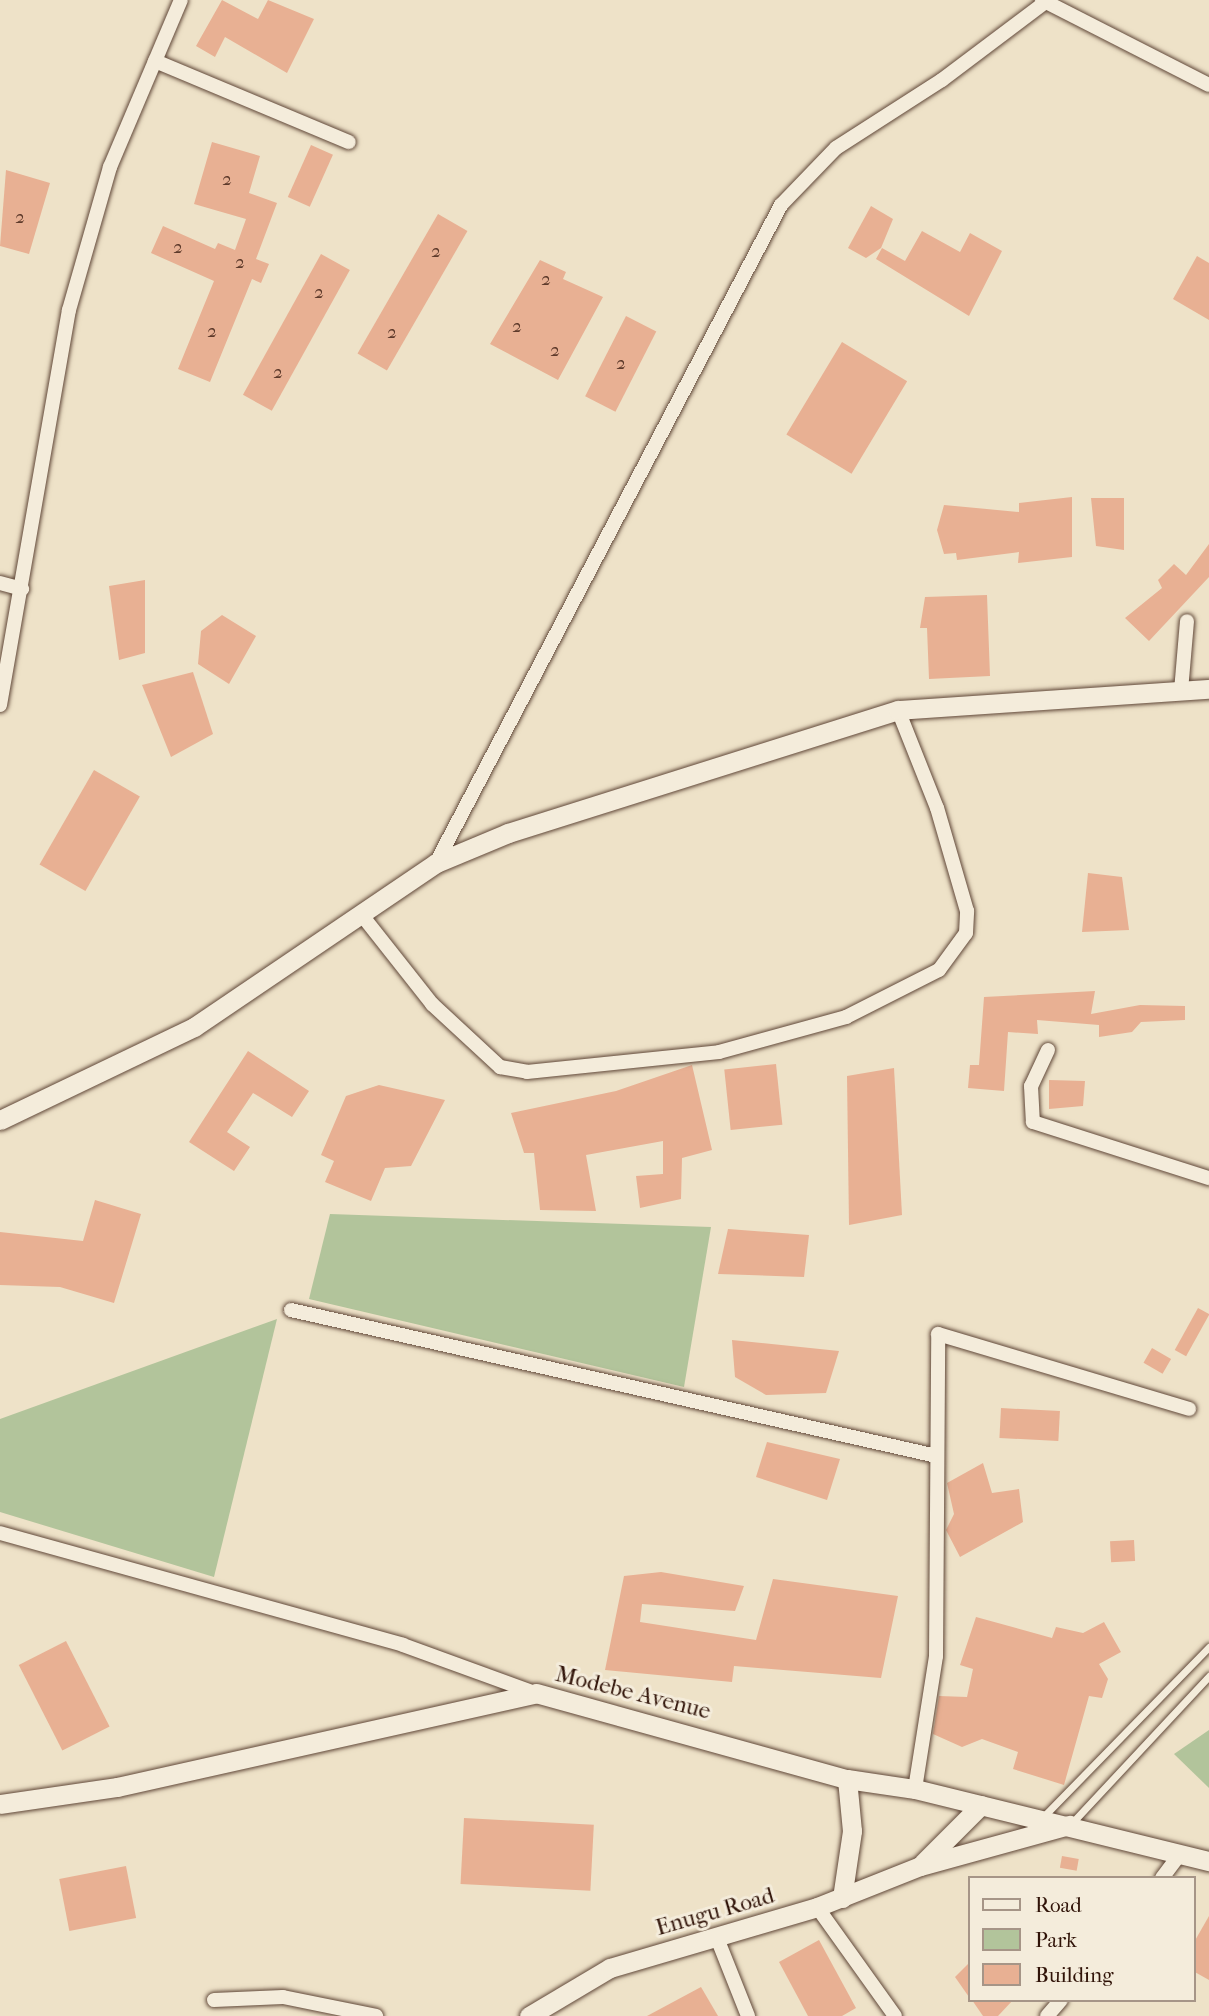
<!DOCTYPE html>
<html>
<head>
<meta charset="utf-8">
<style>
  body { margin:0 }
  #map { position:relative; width:1209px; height:2016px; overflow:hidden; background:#eee2c8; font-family:"IM FELL French Canon",serif }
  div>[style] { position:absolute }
  .green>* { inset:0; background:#b2c49b }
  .building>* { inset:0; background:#e8b093; transform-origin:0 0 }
  .roads { filter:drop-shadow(0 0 2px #604738) drop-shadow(0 0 2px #604738) }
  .lane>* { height:7px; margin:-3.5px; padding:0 3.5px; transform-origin:3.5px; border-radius:3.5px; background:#f4ecdb }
  .street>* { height:14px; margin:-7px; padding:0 7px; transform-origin:7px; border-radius:7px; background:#f4ecdb }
  .secondary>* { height:19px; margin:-9.5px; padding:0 9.5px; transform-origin:9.5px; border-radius:9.5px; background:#f4ecdb }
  span { translate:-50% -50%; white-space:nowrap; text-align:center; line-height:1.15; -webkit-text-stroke:6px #f4ecdb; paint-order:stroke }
  .number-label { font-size:19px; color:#5e3a2b }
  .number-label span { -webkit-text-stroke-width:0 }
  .street-label { font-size:23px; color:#301308 }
  .legend { position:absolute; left:968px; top:1876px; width:228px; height:126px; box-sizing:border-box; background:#f4ecdb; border:2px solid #a69587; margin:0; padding:9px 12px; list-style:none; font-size:21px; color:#301308 }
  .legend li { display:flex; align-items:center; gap:14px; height:35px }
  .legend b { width:35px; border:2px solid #a69587 }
</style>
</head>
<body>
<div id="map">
  <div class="green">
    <div style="clip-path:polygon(330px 1214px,711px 1227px,684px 1387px,309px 1299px)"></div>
    <div style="clip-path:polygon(277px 1319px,214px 1577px,0 1512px,0 1419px)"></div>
    <div style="clip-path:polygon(1209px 1730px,1209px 1788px,1174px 1754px)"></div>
  </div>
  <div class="building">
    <div style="clip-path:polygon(222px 0,258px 19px,268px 0,314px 19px,287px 73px,225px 37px,215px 57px,196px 46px)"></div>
    <div style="clip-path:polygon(212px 142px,260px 156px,249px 193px,277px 203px,256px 259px,269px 264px,261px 283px,252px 279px,210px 382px,178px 369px,214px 281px,151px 253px,163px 226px,215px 249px,218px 243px,235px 250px,246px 219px,194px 204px)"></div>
    <div style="left:311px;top:145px;width:24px;height:57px;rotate:24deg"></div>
    <div style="clip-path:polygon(6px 170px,50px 183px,29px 254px,0 246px)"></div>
    <div style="clip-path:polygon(871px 206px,893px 219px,881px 248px,866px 258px,848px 248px)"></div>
    <div style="left:438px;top:214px;width:34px;height:161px;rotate:30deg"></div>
    <div style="clip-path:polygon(922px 231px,960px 252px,970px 233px,1002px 251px,969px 316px,876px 259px,882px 248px,905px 261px)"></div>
    <div style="left:321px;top:254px;width:33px;height:161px;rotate:29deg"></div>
    <div style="clip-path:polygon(1197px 256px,1209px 263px,1209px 320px,1173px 299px)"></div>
    <div style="clip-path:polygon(540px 260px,566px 272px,563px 279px,603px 297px,558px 380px,490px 344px)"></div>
    <div style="left:626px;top:316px;width:34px;height:90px;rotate:27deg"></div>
    <div style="left:842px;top:342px;width:76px;height:108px;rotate:31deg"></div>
    <div style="clip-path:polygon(1072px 497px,1072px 557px,1018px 563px,1019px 552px,957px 560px,956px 553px,944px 554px,937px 530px,944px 505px,1019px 512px,1019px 503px)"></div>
    <div style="clip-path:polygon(1091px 498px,1124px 498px,1124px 550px,1096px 546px)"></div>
    <div style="clip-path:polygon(1209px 544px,1209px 577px,1149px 641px,1125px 618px,1162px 588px,1158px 580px,1174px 564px,1186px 575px)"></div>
    <div style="clip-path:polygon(145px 580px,145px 653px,119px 660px,109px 586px)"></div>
    <div style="clip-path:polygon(987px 595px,990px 676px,929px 679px,927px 628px,920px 628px,925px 597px)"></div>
    <div style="clip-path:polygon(222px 615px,256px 636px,229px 684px,198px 664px,201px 631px)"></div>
    <div style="clip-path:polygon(193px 672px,213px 734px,171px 757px,142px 685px)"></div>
    <div style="left:94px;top:770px;width:53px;height:109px;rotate:30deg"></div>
    <div style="clip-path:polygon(1088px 873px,1122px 877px,1129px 930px,1082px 932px)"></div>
    <div style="clip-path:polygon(1095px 991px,1091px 1014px,1140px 1005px,1185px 1006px,1185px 1020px,1141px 1022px,1132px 1032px,1099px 1037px,1099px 1025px,1037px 1020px,1038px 1034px,1008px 1032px,1004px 1091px,968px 1088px,970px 1065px,979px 1065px,984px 997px)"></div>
    <div style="clip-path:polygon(248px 1051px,309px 1091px,292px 1117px,253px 1093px,227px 1132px,250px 1147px,234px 1171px,189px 1142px)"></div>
    <div style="left:776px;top:1064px;width:61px;height:52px;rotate:84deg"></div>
    <div style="clip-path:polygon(692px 1065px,712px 1150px,682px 1158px,681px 1199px,640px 1208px,636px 1176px,663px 1174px,663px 1141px,586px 1155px,596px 1211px,540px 1210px,534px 1153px,524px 1153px,511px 1113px,616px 1091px)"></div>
    <div style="clip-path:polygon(894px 1068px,902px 1215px,849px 1225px,847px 1076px)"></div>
    <div style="clip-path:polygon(1049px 1080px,1085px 1081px,1083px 1106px,1049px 1109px)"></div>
    <div style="clip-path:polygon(379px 1085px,445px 1100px,411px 1166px,385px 1168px,371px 1201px,325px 1182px,334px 1161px,321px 1155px,346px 1096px)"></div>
    <div style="clip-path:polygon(95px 1200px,141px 1214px,114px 1303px,60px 1287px,0 1285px,0 1232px,83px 1241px)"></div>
    <div style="clip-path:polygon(728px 1229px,809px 1235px,804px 1277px,718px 1274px)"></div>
    <div style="left:1198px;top:1308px;width:13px;height:48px;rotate:29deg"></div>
    <div style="clip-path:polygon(732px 1340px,839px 1351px,826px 1393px,766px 1395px,735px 1377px)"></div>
    <div style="left:1152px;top:1348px;width:22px;height:17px;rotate:30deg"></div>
    <div style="left:1001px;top:1408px;width:59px;height:30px;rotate:3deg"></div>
    <div style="clip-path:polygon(767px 1442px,840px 1459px,827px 1500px,756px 1477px)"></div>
    <div style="clip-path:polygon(983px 1463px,992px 1493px,1019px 1489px,1023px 1522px,960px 1557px,946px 1530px,954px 1514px,947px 1483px)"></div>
    <div style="left:1134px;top:1540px;width:21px;height:24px;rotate:87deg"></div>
    <div style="clip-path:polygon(661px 1572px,744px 1586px,735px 1611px,642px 1604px,640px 1622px,756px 1640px,773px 1579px,898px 1596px,881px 1678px,734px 1666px,732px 1682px,605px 1670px,624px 1576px)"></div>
    <div style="clip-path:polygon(976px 1617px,1052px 1638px,1056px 1627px,1083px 1633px,1104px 1622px,1121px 1652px,1099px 1664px,1108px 1679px,1102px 1698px,1089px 1696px,1064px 1785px,1013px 1769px,1018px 1752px,982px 1739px,962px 1747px,933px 1734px,939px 1696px,967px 1697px,973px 1669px,960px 1665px)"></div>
    <div style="left:66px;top:1641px;width:96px;height:53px;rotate:63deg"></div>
    <div style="left:464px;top:1818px;width:130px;height:66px;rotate:3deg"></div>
    <div style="left:1062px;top:1856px;width:17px;height:12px;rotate:10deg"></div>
    <div style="left:126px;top:1866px;width:53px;height:68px;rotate:79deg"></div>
    <div style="clip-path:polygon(1209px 1916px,1209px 1980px,1193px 1971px,1193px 1944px)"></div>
    <div style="clip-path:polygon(819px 1940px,856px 2008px,842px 2016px,808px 2016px,779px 1962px)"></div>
    <div style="clip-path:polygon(969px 1963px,969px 1997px,955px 1977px)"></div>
    <div style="clip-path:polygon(701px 1987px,718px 2016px,647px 2016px)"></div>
    <div style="clip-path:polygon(972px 2000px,1013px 2000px,998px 2016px,983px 2016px)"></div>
  </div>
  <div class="roads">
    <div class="lane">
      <div style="left:1043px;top:1817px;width:238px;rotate:-45.7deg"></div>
      <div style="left:1070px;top:1825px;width:204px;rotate:-47deg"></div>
    </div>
    <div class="street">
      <div style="left:1042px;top:0;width:187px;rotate:27deg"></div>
      <div style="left:155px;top:61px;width:210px;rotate:22.7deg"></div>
      <div style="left:0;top:583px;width:23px;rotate:15deg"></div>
      <div style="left:1181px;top:691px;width:70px;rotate:-85.1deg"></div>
      <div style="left:0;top:705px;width:401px;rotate:-80.1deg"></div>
      <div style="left:69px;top:310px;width:149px;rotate:-74deg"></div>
      <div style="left:110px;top:167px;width:181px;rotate:-67deg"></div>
      <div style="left:436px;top:863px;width:743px;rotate:-62.33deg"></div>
      <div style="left:781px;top:205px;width:79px;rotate:-46deg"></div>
      <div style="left:836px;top:148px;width:126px;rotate:-32.7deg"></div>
      <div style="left:942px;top:80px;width:133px;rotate:-37deg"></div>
      <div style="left:361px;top:914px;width:115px;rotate:51.7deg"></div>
      <div style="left:432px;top:1004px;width:93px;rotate:42.8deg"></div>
      <div style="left:500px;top:1067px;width:27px;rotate:10deg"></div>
      <div style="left:527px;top:1072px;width:193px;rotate:-5.9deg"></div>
      <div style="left:719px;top:1052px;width:132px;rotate:-15.4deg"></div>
      <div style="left:846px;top:1017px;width:104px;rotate:-26.8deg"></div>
      <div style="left:939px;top:970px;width:46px;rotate:-53.9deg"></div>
      <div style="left:966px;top:933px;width:22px;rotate:-87deg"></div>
      <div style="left:967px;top:911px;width:107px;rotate:-106.2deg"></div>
      <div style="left:937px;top:808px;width:105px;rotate:-111.7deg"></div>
      <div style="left:1048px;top:1050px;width:40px;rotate:115deg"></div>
      <div style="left:1031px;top:1086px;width:36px;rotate:87deg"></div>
      <div style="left:1033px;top:1122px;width:185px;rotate:17.7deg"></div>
      <div style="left:291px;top:1310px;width:662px;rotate:12.74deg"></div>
      <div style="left:0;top:1533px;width:418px;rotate:15.5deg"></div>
      <div style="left:403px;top:1645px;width:140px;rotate:20deg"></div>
      <div style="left:915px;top:1789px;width:135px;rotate:-81deg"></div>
      <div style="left:936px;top:1656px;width:322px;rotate:-89.6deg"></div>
      <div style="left:938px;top:1334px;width:262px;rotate:16.6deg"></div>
      <div style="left:1162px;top:1878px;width:30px;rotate:-53deg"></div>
      <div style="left:817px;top:1907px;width:134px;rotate:54.4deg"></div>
      <div style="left:717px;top:1938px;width:84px;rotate:68.3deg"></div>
      <div style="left:214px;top:2000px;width:69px;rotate:-2.5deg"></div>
      <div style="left:283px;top:1997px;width:95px;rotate:11.5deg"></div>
      <div style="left:1047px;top:2016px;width:21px;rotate:-49deg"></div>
    </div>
    <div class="secondary">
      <div style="left:0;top:1120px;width:215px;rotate:-25.6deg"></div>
      <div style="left:194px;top:1027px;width:292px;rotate:-34.1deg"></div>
      <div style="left:436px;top:863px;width:78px;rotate:-22.6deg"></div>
      <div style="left:508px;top:833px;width:409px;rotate:-17.5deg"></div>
      <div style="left:898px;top:710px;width:312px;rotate:-3.9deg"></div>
      <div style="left:0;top:1804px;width:118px;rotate:-8.3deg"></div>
      <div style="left:117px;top:1787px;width:429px;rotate:-12.6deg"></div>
      <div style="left:536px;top:1693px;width:323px;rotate:15.5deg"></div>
      <div style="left:847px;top:1779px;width:69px;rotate:8.4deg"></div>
      <div style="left:915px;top:1789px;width:303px;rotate:13.8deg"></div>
      <div style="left:923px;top:1863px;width:82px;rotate:-45deg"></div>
      <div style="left:842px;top:1898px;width:68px;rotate:-81.5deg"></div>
      <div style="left:852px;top:1831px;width:52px;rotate:-95.5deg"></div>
      <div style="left:529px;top:2016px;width:94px;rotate:-30.7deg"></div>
      <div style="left:610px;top:1968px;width:216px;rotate:-16.4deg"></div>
      <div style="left:817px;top:1907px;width:111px;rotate:-21.7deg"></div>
      <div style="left:920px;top:1866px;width:155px;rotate:-15.4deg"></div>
    </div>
  </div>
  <div class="number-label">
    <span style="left:227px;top:180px">2</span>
    <span style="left:20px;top:218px">2</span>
    <span style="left:178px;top:248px">2</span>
    <span style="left:436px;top:252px">2</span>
    <span style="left:240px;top:263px">2</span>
    <span style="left:546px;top:280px">2</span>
    <span style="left:319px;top:293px">2</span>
    <span style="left:517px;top:327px">2</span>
    <span style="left:212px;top:332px">2</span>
    <span style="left:392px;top:333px">2</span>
    <span style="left:555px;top:351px">2</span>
    <span style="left:621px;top:364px">2</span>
    <span style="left:278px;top:373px">2</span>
  </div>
  <div class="street-label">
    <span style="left:633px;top:1693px;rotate:14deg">Modebe Avenue</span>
    <span style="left:715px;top:1912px;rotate:-16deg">Enugu Road</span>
  </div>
  <ul class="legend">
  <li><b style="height:9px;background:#f4ecdb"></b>Road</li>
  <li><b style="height:19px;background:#b2c49b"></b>Park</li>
  <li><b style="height:19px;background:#e8b093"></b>Building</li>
  </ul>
</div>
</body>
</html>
